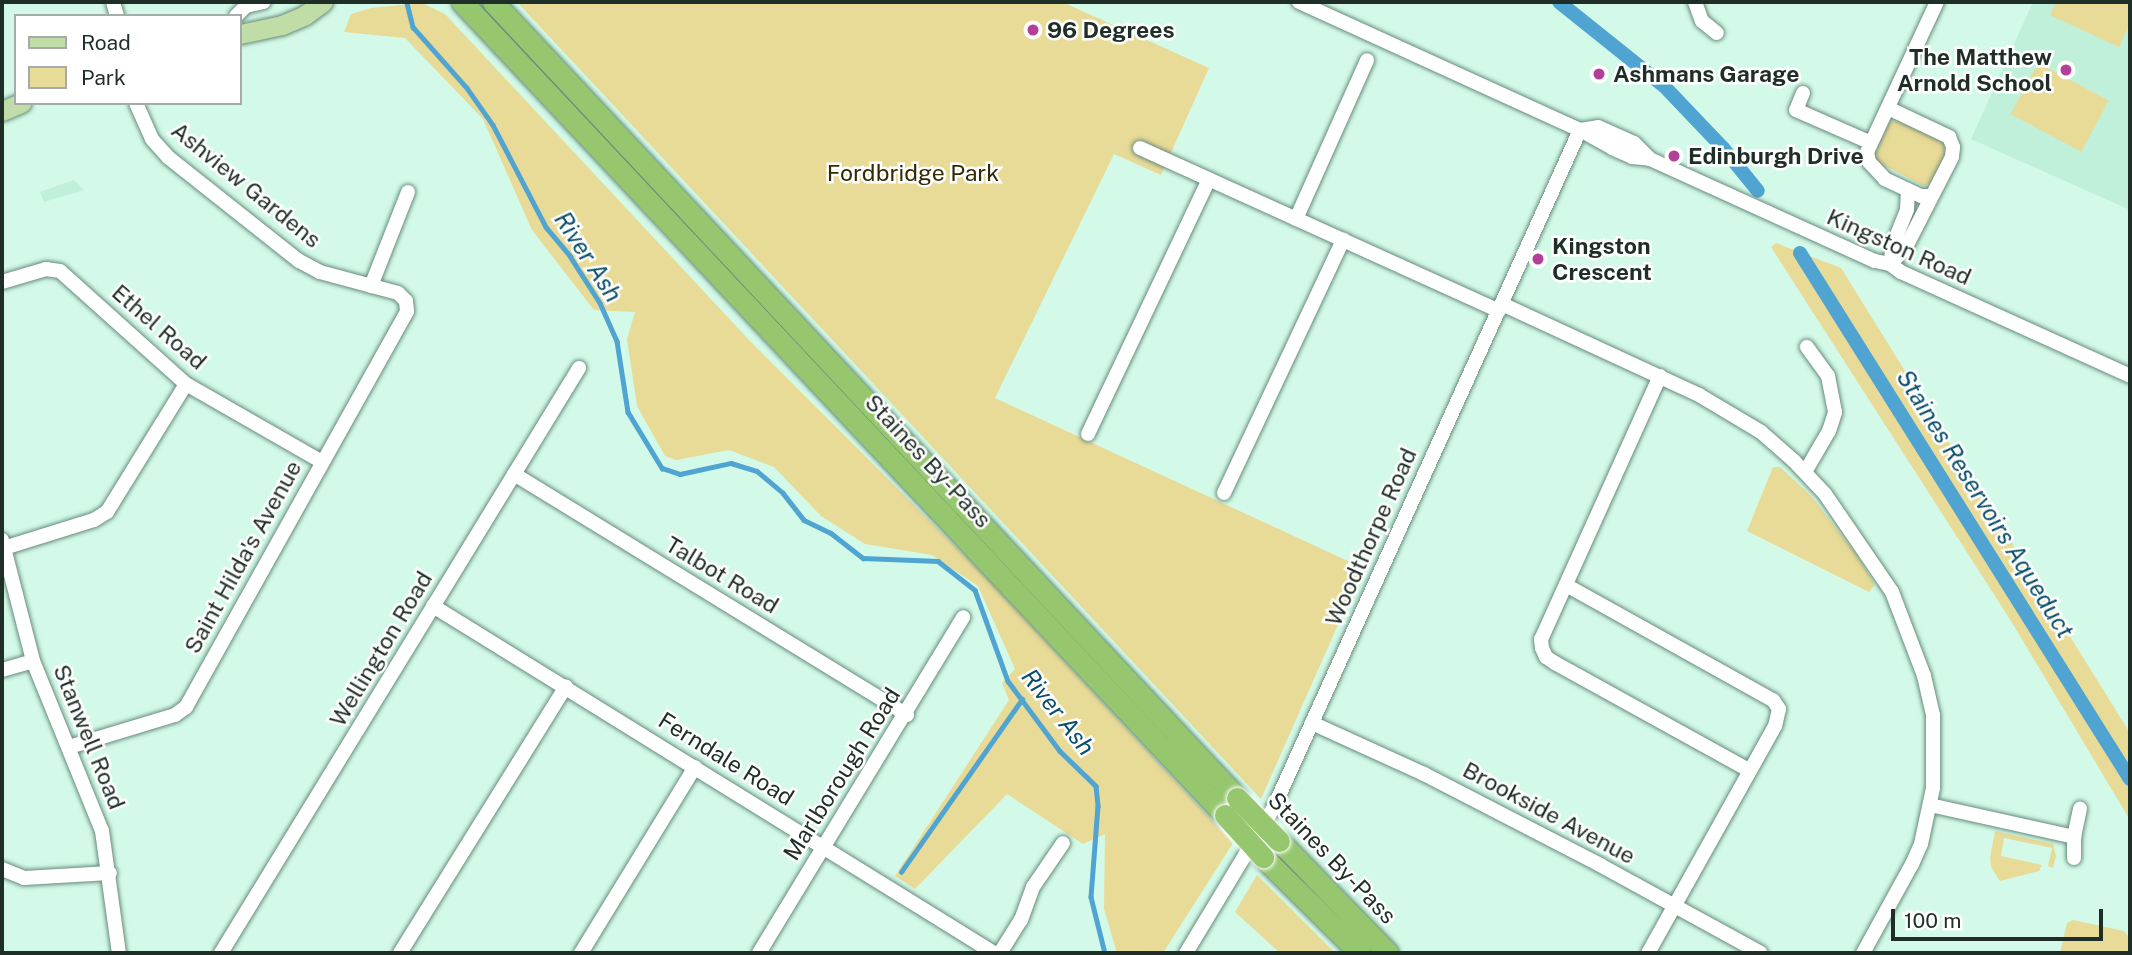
<!DOCTYPE html>
<html>
<head>
<meta charset="utf-8">
<style>
  body { margin:0 }
  #map { position:relative; width:2132px; height:955px; overflow:hidden; background:#d3fae8; font-family:"Public Sans",sans-serif }
  div>[style] { position:absolute }
  .built>* { inset:0; background:#c0efda }
  .green>* { inset:0; background:#e8da97; transform-origin:0 0 }
  .stream>* { height:4.5px; margin:-2.25px; padding:0 2.25px; transform-origin:2.25px; border-radius:2.25px; background:#50a4d2 }
  .canal>* { height:14px; margin:-7px; padding:0 7px; transform-origin:7px; border-radius:7px; background:#50a4d2 }
  .roads { filter:drop-shadow(0 0 2px #688b7c) drop-shadow(0 0 2px #688b7c) }
  .minor>* { height:14px; margin:-7px; padding:0 7px; transform-origin:7px; border-radius:7px; background:#fff }
  .major>* { height:19px; margin:-9.5px; padding:0 9.5px; transform-origin:9.5px; border-radius:9.5px; background:#c0dda8 }
  .highway>* { height:21px; margin:-10.5px; padding:0 10.5px; transform-origin:10.5px; border-radius:10.5px; background:#96c66e }
  .bridges { filter:drop-shadow(0 0 2px #fff) drop-shadow(0 0 2px #fff) }
  .highway-bridge>* { height:21px; margin:-10.5px; padding:0 10.5px; transform-origin:10.5px; border-radius:10.5px; background:#96c66e }
  .dots>* { width:19px; height:19px; translate:-50% -50%; box-sizing:border-box; border:4px solid #fff; border-radius:50% }
  span { translate:-50% -50%; white-space:nowrap; text-align:center; line-height:1.15; -webkit-text-stroke:5px #fff; paint-order:stroke }
  .poi-label { font-size:23px; color:#1f2e27; font-weight:700 }
  .left { translate:0 -50%; text-align:left }
  .right { translate:-100% -50%; text-align:right }
  .park-label { font-size:23px; color:#322a05 }
  .street-label { font-size:23px; color:#1f2e27 }
  .water-label { font-size:24px; color:#094e6d; font-style:italic }
  .frame { position:absolute; inset:0; border:4px solid #1f2e27; pointer-events:none }
  .legend { position:absolute; left:14px; top:14px; width:228px; height:91px; box-sizing:border-box; background:#fff; border:2px solid #a5aba9; margin:0; padding:9px 12px; list-style:none; font-size:21px; color:#1f2e27 }
  .legend li { display:flex; align-items:center; gap:14px; height:35px }
  .legend b { width:35px; border:2px solid #a5aba9 }
  .scale { position:absolute; left:1891px; top:909px; width:212px; height:32px; box-sizing:border-box; border:4px solid #1f2e27; border-top:0; padding-left:9px; font-size:21px; line-height:24px; white-space:nowrap; color:#1f2e27; -webkit-text-stroke:5px #fff; paint-order:stroke }
</style>
</head>
<body>
<div id="map">
  <div class="built">
    <div style="clip-path:polygon(2033px 2px,2130px 2px,2130px 210px,1971px 139px)"></div>
    <div style="clip-path:polygon(74px 180px,84px 190px,44px 202px,40px 192px)"></div>
  </div>
  <div class="green">
    <div style="clip-path:polygon(517px 2px,1062px 2px,1209px 68px,1161px 175px,1114px 154px,995px 398px,1363px 568px,1261px 799px)"></div>
    <div style="clip-path:polygon(2056px 2px,2130px 2px,2130px 23px,2119px 47px,2050px 15px)"></div>
    <div style="clip-path:polygon(422px 3px,445px 14px,750px 341px,986px 577px,1233px 843px,1163px 953px,1117px 953px,1104px 909px,1105px 834px,1083px 844px,1007px 794px,915px 889px,895px 876px,1009px 700px,1002px 683px,1015px 669px,978px 586px,932px 555px,865px 544px,821px 516px,774px 467px,729px 450px,676px 460px,665px 456px,637px 406px,627px 339px,635px 312px,594px 310px,532px 230px,483px 119px,405px 38px,344px 32px,351px 14px,371px 8px)"></div>
    <div style="left:2038px;top:63px;width:80px;height:58px;rotate:28deg"></div>
    <div style="clip-path:polygon(1898px 121px,1943px 139px,1947px 151px,1932px 182px,1924px 186px,1877px 162px,1874px 156px,1888px 122px)"></div>
    <div style="clip-path:polygon(1776px 243px,1841px 268px,2130px 733px,2130px 820px,2011px 621px,1771px 247px)"></div>
    <div style="clip-path:polygon(1773px 467px,1780px 467px,1811px 496px,1857px 555px,1875px 585px,1869px 592px,1747px 531px)"></div>
    <div style="clip-path:polygon(1995px 831px,2053px 844px,2056px 856px,2053px 868px,2048px 866px,2052px 848px,2004px 838px,2001px 856px,2042px 865px,2039px 871px,2000px 881px,1991px 867px,1990px 858px)"></div>
    <div style="clip-path:polygon(1257px 875px,1335px 953px,1280px 953px,1235px 912px)"></div>
    <div style="clip-path:polygon(2073px 920px,2124px 931px,2130px 939px,2130px 953px,2060px 953px,2067px 923px)"></div>
  </div>
  <div class="stream">
    <div style="left:407px;top:3px;width:25px;rotate:76deg"></div>
    <div style="left:413px;top:27px;width:81px;rotate:48.5deg"></div>
    <div style="left:467px;top:88px;width:45px;rotate:54.9deg"></div>
    <div style="left:493px;top:125px;width:115px;rotate:62.5deg"></div>
    <div style="left:546px;top:227px;width:38px;rotate:50deg"></div>
    <div style="left:570px;top:256px;width:56px;rotate:57.4deg"></div>
    <div style="left:600px;top:303px;width:42px;rotate:65.9deg"></div>
    <div style="left:617px;top:341px;width:72px;rotate:81.2deg"></div>
    <div style="left:628px;top:412px;width:66px;rotate:58.7deg"></div>
    <div style="left:662px;top:468px;width:19px;rotate:18deg"></div>
    <div style="left:680px;top:474px;width:52px;rotate:-12.2deg"></div>
    <div style="left:731px;top:463px;width:27px;rotate:17deg"></div>
    <div style="left:757px;top:471px;width:34px;rotate:40deg"></div>
    <div style="left:783px;top:493px;width:34px;rotate:52deg"></div>
    <div style="left:804px;top:520px;width:30px;rotate:26deg"></div>
    <div style="left:831px;top:533px;width:41px;rotate:38deg"></div>
    <div style="left:863px;top:558px;width:75px;rotate:2.3deg"></div>
    <div style="left:938px;top:561px;width:47px;rotate:38.1deg"></div>
    <div style="left:975px;top:590px;width:97px;rotate:70.1deg"></div>
    <div style="left:1008px;top:681px;width:87px;rotate:53.4deg"></div>
    <div style="left:1060px;top:751px;width:50px;rotate:44.2deg"></div>
    <div style="left:1096px;top:786px;width:20px;rotate:84deg"></div>
    <div style="left:1098px;top:806px;width:91px;rotate:94.4deg"></div>
    <div style="left:1091px;top:897px;width:58px;rotate:76deg"></div>
    <div style="left:901px;top:872px;width:211px;rotate:-55deg"></div>
  </div>
  <div class="canal">
    <div style="left:1559px;top:2px;width:134px;rotate:38.7deg"></div>
    <div style="left:1664px;top:86px;width:86px;rotate:46.4deg"></div>
    <div style="left:1723px;top:148px;width:55px;rotate:50.9deg"></div>
    <div style="left:1800px;top:253px;width:621px;rotate:57.9deg"></div>
  </div>
  <div class="roads">
    <div class="minor">
      <div style="left:113px;top:2px;width:15px;rotate:74deg"></div>
      <div style="left:1299px;top:2px;width:309px;rotate:24.5deg"></div>
      <div style="left:1580px;top:130px;width:37px;rotate:29deg"></div>
      <div style="left:1612px;top:148px;width:22px;rotate:24deg"></div>
      <div style="left:1632px;top:157px;width:18px;rotate:6deg"></div>
      <div style="left:1650px;top:159px;width:247px;rotate:24.4deg"></div>
      <div style="left:1875px;top:261px;width:15px;rotate:11deg"></div>
      <div style="left:1890px;top:264px;width:14px;rotate:36deg"></div>
      <div style="left:1901px;top:272px;width:252px;rotate:24.4deg"></div>
      <div style="left:1695px;top:2px;width:20px;rotate:70deg"></div>
      <div style="left:1702px;top:21px;width:19px;rotate:39deg"></div>
      <div style="left:236px;top:16px;width:14px;rotate:-45deg"></div>
      <div style="left:246px;top:6px;width:18px;rotate:-13deg"></div>
      <div style="left:1803px;top:93px;width:18px;rotate:112deg"></div>
      <div style="left:1796px;top:110px;width:82px;rotate:23.7deg"></div>
      <div style="left:1888px;top:108px;width:68px;rotate:25.4deg"></div>
      <div style="left:1949px;top:137px;width:11px;rotate:68deg"></div>
      <div style="left:1953px;top:147px;width:10px;rotate:96deg"></div>
      <div style="left:1952px;top:157px;width:103px;rotate:117.1deg"></div>
      <div style="left:1905px;top:249px;width:21px;rotate:135deg"></div>
      <div style="left:1580px;top:130px;width:18px;rotate:-9deg"></div>
      <div style="left:1598px;top:127px;width:39px;rotate:24deg"></div>
      <div style="left:1634px;top:143px;width:23px;rotate:45deg"></div>
      <div style="left:1140px;top:148px;width:394px;rotate:24.4deg"></div>
      <div style="left:1931px;top:196px;width:10px;rotate:180deg"></div>
      <div style="left:1921px;top:196px;width:40px;rotate:-155deg"></div>
      <div style="left:1885px;top:179px;width:23px;rotate:-133deg"></div>
      <div style="left:1869px;top:162px;width:10px;rotate:-101deg"></div>
      <div style="left:1867px;top:152px;width:166px;rotate:-65deg"></div>
      <div style="left:1296px;top:219px;width:174px;rotate:-65.9deg"></div>
      <div style="left:1890px;top:264px;width:22px;rotate:-80deg"></div>
      <div style="left:1894px;top:242px;width:35px;rotate:-68deg"></div>
      <div style="left:1907px;top:209px;width:19px;rotate:-87deg"></div>
      <div style="left:2px;top:282px;width:46px;rotate:-16.5deg"></div>
      <div style="left:46px;top:269px;width:14px;rotate:8deg"></div>
      <div style="left:60px;top:271px;width:169px;rotate:41.9deg"></div>
      <div style="left:186px;top:384px;width:157px;rotate:29.8deg"></div>
      <div style="left:371px;top:286px;width:101px;rotate:-68.5deg"></div>
      <div style="left:1502px;top:304px;width:217px;rotate:24.8deg"></div>
      <div style="left:1699px;top:395px;width:72px;rotate:30.8deg"></div>
      <div style="left:1761px;top:432px;width:44px;rotate:41.3deg"></div>
      <div style="left:1794px;top:461px;width:45px;rotate:46.8deg"></div>
      <div style="left:1825px;top:494px;width:119px;rotate:55.6deg"></div>
      <div style="left:1892px;top:592px;width:90px;rotate:69.1deg"></div>
      <div style="left:1924px;top:676px;width:40px;rotate:77deg"></div>
      <div style="left:1933px;top:715px;width:73px;rotate:90deg"></div>
      <div style="left:1933px;top:788px;width:57px;rotate:102.1deg"></div>
      <div style="left:1921px;top:844px;width:22px;rotate:114deg"></div>
      <div style="left:1912px;top:864px;width:102px;rotate:118.8deg"></div>
      <div style="left:1660px;top:376px;width:289px;rotate:114.3deg"></div>
      <div style="left:1541px;top:639px;width:9px;rotate:84deg"></div>
      <div style="left:1542px;top:648px;width:10px;rotate:66deg"></div>
      <div style="left:1546px;top:657px;width:11px;rotate:34deg"></div>
      <div style="left:1555px;top:663px;width:222px;rotate:28.9deg"></div>
      <div style="left:1088px;top:434px;width:282px;rotate:-64.6deg"></div>
      <div style="left:1805px;top:472px;width:48px;rotate:-59.7deg"></div>
      <div style="left:1829px;top:431px;width:20px;rotate:-72deg"></div>
      <div style="left:1835px;top:412px;width:37px;rotate:-101deg"></div>
      <div style="left:1828px;top:376px;width:36px;rotate:-126deg"></div>
      <div style="left:514px;top:474px;width:461px;rotate:31.5deg"></div>
      <div style="left:1224px;top:493px;width:280px;rotate:-64.8deg"></div>
      <div style="left:2px;top:540px;width:125px;rotate:75.6deg"></div>
      <div style="left:33px;top:661px;width:183px;rotate:67.9deg"></div>
      <div style="left:102px;top:831px;width:123px;rotate:82.1deg"></div>
      <div style="left:4px;top:548px;width:94px;rotate:-17.3deg"></div>
      <div style="left:94px;top:520px;width:15px;rotate:-32deg"></div>
      <div style="left:107px;top:512px;width:150px;rotate:-58.3deg"></div>
      <div style="left:1566px;top:585px;width:237px;rotate:29.1deg"></div>
      <div style="left:1773px;top:700px;width:11px;rotate:56deg"></div>
      <div style="left:1779px;top:709px;width:17px;rotate:103deg"></div>
      <div style="left:1775px;top:726px;width:260px;rotate:119.2deg"></div>
      <div style="left:433px;top:606px;width:660px;rotate:31.74deg"></div>
      <div style="left:2px;top:670px;width:32px;rotate:-16deg"></div>
      <div style="left:1312px;top:723px;width:123px;rotate:24.5deg"></div>
      <div style="left:1424px;top:774px;width:198px;rotate:27.3deg"></div>
      <div style="left:1600px;top:865px;width:183px;rotate:28.7deg"></div>
      <div style="left:69px;top:747px;width:111px;rotate:-16.8deg"></div>
      <div style="left:175px;top:715px;width:14px;rotate:-36deg"></div>
      <div style="left:186px;top:707px;width:453px;rotate:-60.8deg"></div>
      <div style="left:407px;top:311px;width:10px;rotate:-96deg"></div>
      <div style="left:406px;top:301px;width:11px;rotate:-135deg"></div>
      <div style="left:398px;top:293px;width:81px;rotate:-164.9deg"></div>
      <div style="left:320px;top:272px;width:24px;rotate:-152deg"></div>
      <div style="left:299px;top:261px;width:167px;rotate:-141.6deg"></div>
      <div style="left:168px;top:157px;width:24px;rotate:-132deg"></div>
      <div style="left:152px;top:139px;width:39px;rotate:-114deg"></div>
      <div style="left:1930px;top:805px;width:148px;rotate:12.5deg"></div>
      <div style="left:2074px;top:858px;width:21px;rotate:-90deg"></div>
      <div style="left:2074px;top:837px;width:29px;rotate:-78deg"></div>
      <div style="left:2px;top:869px;width:24px;rotate:22deg"></div>
      <div style="left:24px;top:878px;width:86px;rotate:-3.3deg"></div>
      <div style="left:221px;top:953px;width:686px;rotate:-58.53deg"></div>
      <div style="left:400px;top:953px;width:314px;rotate:-58.1deg"></div>
      <div style="left:581px;top:953px;width:218px;rotate:-58.5deg"></div>
      <div style="left:759px;top:953px;width:393px;rotate:-58.7deg"></div>
      <div style="left:1000px;top:953px;width:39px;rotate:-58deg"></div>
      <div style="left:1021px;top:920px;width:35px;rotate:-70deg"></div>
      <div style="left:1033px;top:887px;width:53px;rotate:-55.7deg"></div>
      <div style="left:1186px;top:953px;width:168px;rotate:-58.9deg"></div>
      <div style="left:1273px;top:809px;width:745px;rotate:-65.67deg"></div>
    </div>
    <div class="major">
      <div style="left:240px;top:34px;width:43px;rotate:-12.1deg"></div>
      <div style="left:282px;top:25px;width:25px;rotate:-23deg"></div>
      <div style="left:305px;top:15px;width:22px;rotate:-36deg"></div>
      <div style="left:2px;top:111px;width:21px;rotate:-23deg"></div>
    </div>
    <div class="highway">
      <div style="left:462px;top:2px;width:1115px;rotate:46.82deg"></div>
      <div style="left:493px;top:2px;width:1090px;rotate:46.93deg"></div>
      <div style="left:1279px;top:841px;width:156px;rotate:45.8deg"></div>
      <div style="left:1263px;top:857px;width:136px;rotate:44.7deg"></div>
    </div>
  </div>
  <div class="bridges">
    <div class="highway-bridge">
      <div style="left:1237px;top:798px;width:60px;rotate:45.7deg"></div>
      <div style="left:1225px;top:815px;width:57px;rotate:47.9deg"></div>
    </div>
  </div>
  <div class="dots">
    <div style="left:1033px;top:30px;background:#b33f98"></div>
    <div style="left:2066px;top:70px;background:#b33f98"></div>
    <div style="left:1599px;top:74px;background:#b33f98"></div>
    <div style="left:1674px;top:156px;background:#b33f98"></div>
    <div style="left:1538px;top:259px;background:#b33f98"></div>
  </div>
  <div class="poi-label">
    <span class="left" style="left:1047px;top:30px">96 Degrees</span>
    <span class="right" style="left:2052px;top:70px">The Matthew<br>Arnold School</span>
    <span class="left" style="left:1613px;top:74px">Ashmans Garage</span>
    <span class="left" style="left:1688px;top:156px">Edinburgh Drive</span>
    <span class="left" style="left:1552px;top:259px">Kingston<br>Crescent</span>
  </div>
  <div class="park-label">
    <span style="left:913px;top:173px">Fordbridge Park</span>
  </div>
  <div class="street-label">
    <span style="left:246px;top:185px;rotate:39deg">Ashview Gardens</span>
    <span style="left:1899px;top:247px;rotate:24deg">Kingston Road</span>
    <span style="left:159px;top:327px;rotate:41deg">Ethel Road</span>
    <span style="left:928px;top:461px;rotate:47deg">Staines By-Pass</span>
    <span style="left:1371px;top:537px;rotate:-66deg">Woodthorpe Road</span>
    <span style="left:243px;top:557px;rotate:-61deg">Saint Hilda's Avenue</span>
    <span style="left:722px;top:575px;rotate:31deg">Talbot Road</span>
    <span style="left:381px;top:649px;rotate:-59deg">Wellington Road</span>
    <span style="left:89px;top:737px;rotate:68deg">Stanwell Road</span>
    <span style="left:726px;top:759px;rotate:32deg">Ferndale Road</span>
    <span style="left:842px;top:774px;rotate:-58deg">Marlborough Road</span>
    <span style="left:1549px;top:813px;rotate:28deg">Brookside Avenue</span>
    <span style="left:1332px;top:858px;rotate:46deg">Staines By-Pass</span>
  </div>
  <div class="water-label">
    <span style="left:588px;top:257px;rotate:57deg">River Ash</span>
    <span style="left:1985px;top:504px;rotate:58deg">Staines Reservoirs Aqueduct</span>
    <span style="left:1058px;top:712px;rotate:52deg">River Ash</span>
  </div>
  <div class="frame"></div>
  <ul class="legend">
  <li><b style="height:9px;background:#c0dda8"></b>Road</li>
  <li><b style="height:19px;background:#e8da97"></b>Park</li>
  </ul>
  <div class="scale">100 m</div>
</div>
</body>
</html>
